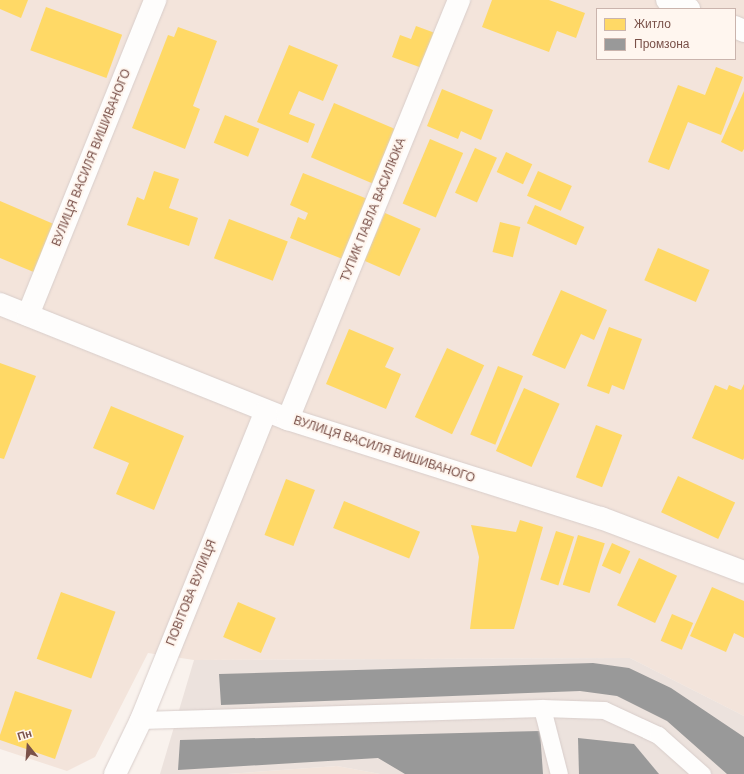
<!DOCTYPE html>
<html>
<head>
<meta charset="utf-8">
<style>
  body { margin:0 }
  #map { position:relative; width:744px; height:774px; overflow:hidden; background:#f9f2ed; font-family:Arial,sans-serif }
  div>[style] { position:absolute }
  .residential>* { inset:0; background:#f3e4db }
  .industrial>* { inset:0; background:#ece2dd }
  .homes>* { inset:0; background:#ffd966; transform-origin:0 0 }
  .industry>* { inset:0; background:#999 }
  .roads { filter:drop-shadow(0 0 1px #d8cdca) drop-shadow(0 0 1px #d8cdca) }
  .service>* { height:17px; margin:-8.5px; padding:0 8.5px; transform-origin:8.5px; border-radius:8.5px; background:#fefdfc }
  .minor>* { height:22px; margin:-11px; padding:0 11px; transform-origin:11px; border-radius:11px; background:#fefdfc }
  span { translate:-50% -50%; white-space:nowrap; text-align:center; line-height:1.15; -webkit-text-stroke:4px #fff6ef; paint-order:stroke }
  .street-label { font-size:12px; color:#7a5149 }
  .legend { position:absolute; left:596px; top:8px; width:140px; height:52px; box-sizing:border-box; background:#fff6ef; border:1px solid #cab4ad; margin:0; padding:5px 7px; list-style:none; font-size:12px; color:#7a5149 }
  .legend li { display:flex; align-items:center; gap:8px; height:20px }
  .legend b { width:20px; border:1px solid #cab4ad }
  .north { position:absolute; left:8px; top:726px; width:40px; height:40px; -webkit-text-stroke:3px #fff6ef; paint-order:stroke; rotate:343deg; font-size:11px; font-weight:700; line-height:16px; text-align:center; color:#7a5149 }
  .north::after { content:''; display:block; margin:auto; width:14px; height:18px; background:#7a5149; clip-path:polygon(50% 0,100% 100%,50% 72%,0 100%) }
</style>
</head>
<body>
<div id="map">
  <div class="residential">
    <div style="clip-path:polygon(evenodd,0 0,744px 0,744px 716px,630px 658px,194px 660px,148px 653px,95px 757px,67px 771px,0 749px,0 0,597px 9px,735px 9px,735px 59px,597px 59px,597px 9px)"></div>
    <div style="clip-path:polygon(337px 766px,380px 774px,228px 774px)"></div>
  </div>
  <div class="industrial">
    <div style="clip-path:polygon(630px 658px,744px 716px,744px 774px,380px 774px,337px 766px,228px 774px,160px 774px,194px 660px)"></div>
  </div>
  <div class="homes">
    <div style="clip-path:polygon(0 0,28px 0,21px 18px,0 9px)"></div>
    <div style="clip-path:polygon(492px 0,549px 0,585px 13px,576px 38px,557px 31px,549px 52px,482px 27px)"></div>
    <div style="left:46px;top:7px;width:81px;height:46px;rotate:20deg"></div>
    <div style="clip-path:polygon(416px 26px,435px 33px,422px 68px,392px 57px,400px 35px,411px 39px)"></div>
    <div style="clip-path:polygon(178px 27px,217px 41px,193px 106px,200px 109px,185px 149px,132px 128px,168px 35px,174px 37px)"></div>
    <div style="clip-path:polygon(289px 45px,338px 65px,323px 101px,299px 91px,289px 114px,315px 124px,308px 143px,257px 122px)"></div>
    <div style="clip-path:polygon(716px 67px,743px 77px,721px 135px,688px 122px,669px 170px,648px 162px,678px 85px,705px 95px)"></div>
    <div style="clip-path:polygon(442px 89px,493px 110px,481px 140px,461px 131px,458px 139px,427px 126px)"></div>
    <div style="clip-path:polygon(744px 91px,744px 149px,742px 152px,721px 142px)"></div>
    <div style="left:334px;top:103px;width:74px;height:59px;rotate:23deg"></div>
    <div style="left:225px;top:115px;width:37px;height:30px;rotate:22deg"></div>
    <div style="left:430px;top:139px;width:36px;height:70px;rotate:23deg"></div>
    <div style="left:475px;top:148px;width:24px;height:49px;rotate:24deg"></div>
    <div style="left:506px;top:152px;width:29px;height:22px;rotate:25deg"></div>
    <div style="clip-path:polygon(154px 171px,179px 179px,169px 208px,198px 218px,189px 246px,127px 225px,137px 197px,144px 200px)"></div>
    <div style="left:538px;top:171px;width:37px;height:27px;rotate:24deg"></div>
    <div style="clip-path:polygon(303px 173px,370px 200px,345px 260px,290px 238px,298px 217px,305px 220px,308px 213px,290px 205px)"></div>
    <div style="clip-path:polygon(0 201px,56px 225px,36px 273px,0 258px)"></div>
    <div style="left:535px;top:205px;width:54px;height:20px;rotate:24deg"></div>
    <div style="left:385px;top:213px;width:39px;height:52px;rotate:24deg"></div>
    <div style="left:229px;top:219px;width:63px;height:42px;rotate:21deg"></div>
    <div style="left:500px;top:222px;width:21px;height:31px;rotate:14deg"></div>
    <div style="left:658px;top:248px;width:56px;height:35px;rotate:23deg"></div>
    <div style="clip-path:polygon(561px 290px,607px 310px,594px 340px,581px 334px,565px 369px,532px 355px)"></div>
    <div style="clip-path:polygon(609px 327px,642px 339px,624px 390px,612px 385px,609px 394px,587px 386px)"></div>
    <div style="clip-path:polygon(349px 329px,394px 348px,385px 367px,401px 374px,386px 409px,326px 384px)"></div>
    <div style="left:447px;top:348px;width:41px;height:76px;rotate:25deg"></div>
    <div style="clip-path:polygon(0 363px,36px 376px,4px 459px,0 458px)"></div>
    <div style="left:498px;top:366px;width:27px;height:74px;rotate:22deg"></div>
    <div style="clip-path:polygon(744px 384px,744px 458px,743px 460px,692px 438px,715px 385px,727px 390px,729px 385px,741px 390px)"></div>
    <div style="left:524px;top:388px;width:39px;height:69px;rotate:24deg"></div>
    <div style="clip-path:polygon(111px 406px,184px 436px,154px 510px,116px 494px,129px 463px,93px 448px)"></div>
    <div style="left:596px;top:425px;width:28px;height:56px;rotate:21deg"></div>
    <div style="left:678px;top:476px;width:63px;height:40px;rotate:25deg"></div>
    <div style="left:286px;top:479px;width:31px;height:60px;rotate:21deg"></div>
    <div style="left:344px;top:501px;width:82px;height:29px;rotate:22deg"></div>
    <div style="clip-path:polygon(520px 520px,543px 527px,514px 629px,470px 629px,479px 557px,471px 525px,516px 532px)"></div>
    <div style="left:556px;top:531px;width:19px;height:51px;rotate:18deg"></div>
    <div style="left:578px;top:535px;width:28px;height:52px;rotate:17deg"></div>
    <div style="left:612px;top:543px;width:20px;height:25px;rotate:24deg"></div>
    <div style="left:639px;top:558px;width:42px;height:52px;rotate:25deg"></div>
    <div style="clip-path:polygon(712px 587px,744px 601px,744px 638px,734px 633px,726px 652px,690px 636px)"></div>
    <div style="left:61px;top:592px;width:58px;height:71px;rotate:20deg"></div>
    <div style="left:238px;top:602px;width:41px;height:38px;rotate:23deg"></div>
    <div style="left:672px;top:614px;width:23px;height:29px;rotate:23deg"></div>
    <div style="clip-path:polygon(15px 691px,72px 710px,55px 759px,0 740px,0 735px)"></div>
  </div>
  <div class="industry">
    <div style="clip-path:polygon(593px 663px,629px 668px,671px 688px,744px 737px,744px 774px,727px 774px,667px 721px,617px 696px,580px 691px,221px 705px,219px 674px)"></div>
    <div style="clip-path:polygon(540px 731px,543px 774px,405px 774px,378px 758px,178px 770px,180px 740px)"></div>
    <div style="clip-path:polygon(578px 738px,634px 744px,659px 774px,579px 774px)"></div>
  </div>
  <div class="roads">
    <div class="service">
      <div style="left:542px;top:708px;width:68px;rotate:75.6deg"></div>
      <div style="left:141px;top:720px;width:401px;rotate:-1.7deg"></div>
      <div style="left:542px;top:708px;width:62px;rotate:1.8deg"></div>
      <div style="left:604px;top:710px;width:60px;rotate:24.8deg"></div>
      <div style="left:658px;top:735px;width:59px;rotate:41.6deg"></div>
    </div>
    <div class="minor">
      <div style="left:667px;top:0;width:24px;rotate:22deg"></div>
      <div style="left:735px;top:27px;width:10px;rotate:24deg"></div>
      <div style="left:0;top:304px;width:310px;rotate:21.8deg"></div>
      <div style="left:288px;top:419px;width:328px;rotate:17.6deg"></div>
      <div style="left:601px;top:518px;width:153px;rotate:20.7deg"></div>
      <div style="left:28px;top:315px;width:340px;rotate:-68deg"></div>
      <div style="left:288px;top:419px;width:453px;rotate:-67.8deg"></div>
      <div style="left:115px;top:774px;width:60px;rotate:-64.3deg"></div>
      <div style="left:141px;top:720px;width:333px;rotate:-68deg"></div>
    </div>
  </div>
  <div class="street-label">
    <span style="left:92px;top:158px;rotate:-68deg">ВУЛИЦЯ ВАСИЛЯ ВИШИВАНОГО</span>
    <span style="left:374px;top:210px;rotate:-68deg">ТУПИК ПАВЛА ВАСИЛЮКА</span>
    <span style="left:384px;top:450px;rotate:18deg">ВУЛИЦЯ ВАСИЛЯ ВИШИВАНОГО</span>
    <span style="left:192px;top:593px;rotate:-68deg">ПОВІТОВА ВУЛИЦЯ</span>
  </div>
  <ul class="legend">
  <li><b style="height:11px;background:#ffd966"></b>Житло</li>
  <li><b style="height:11px;background:#999"></b>Промзона</li>
  </ul>
  <div class="north">Пн</div>
</div>
</body>
</html>
